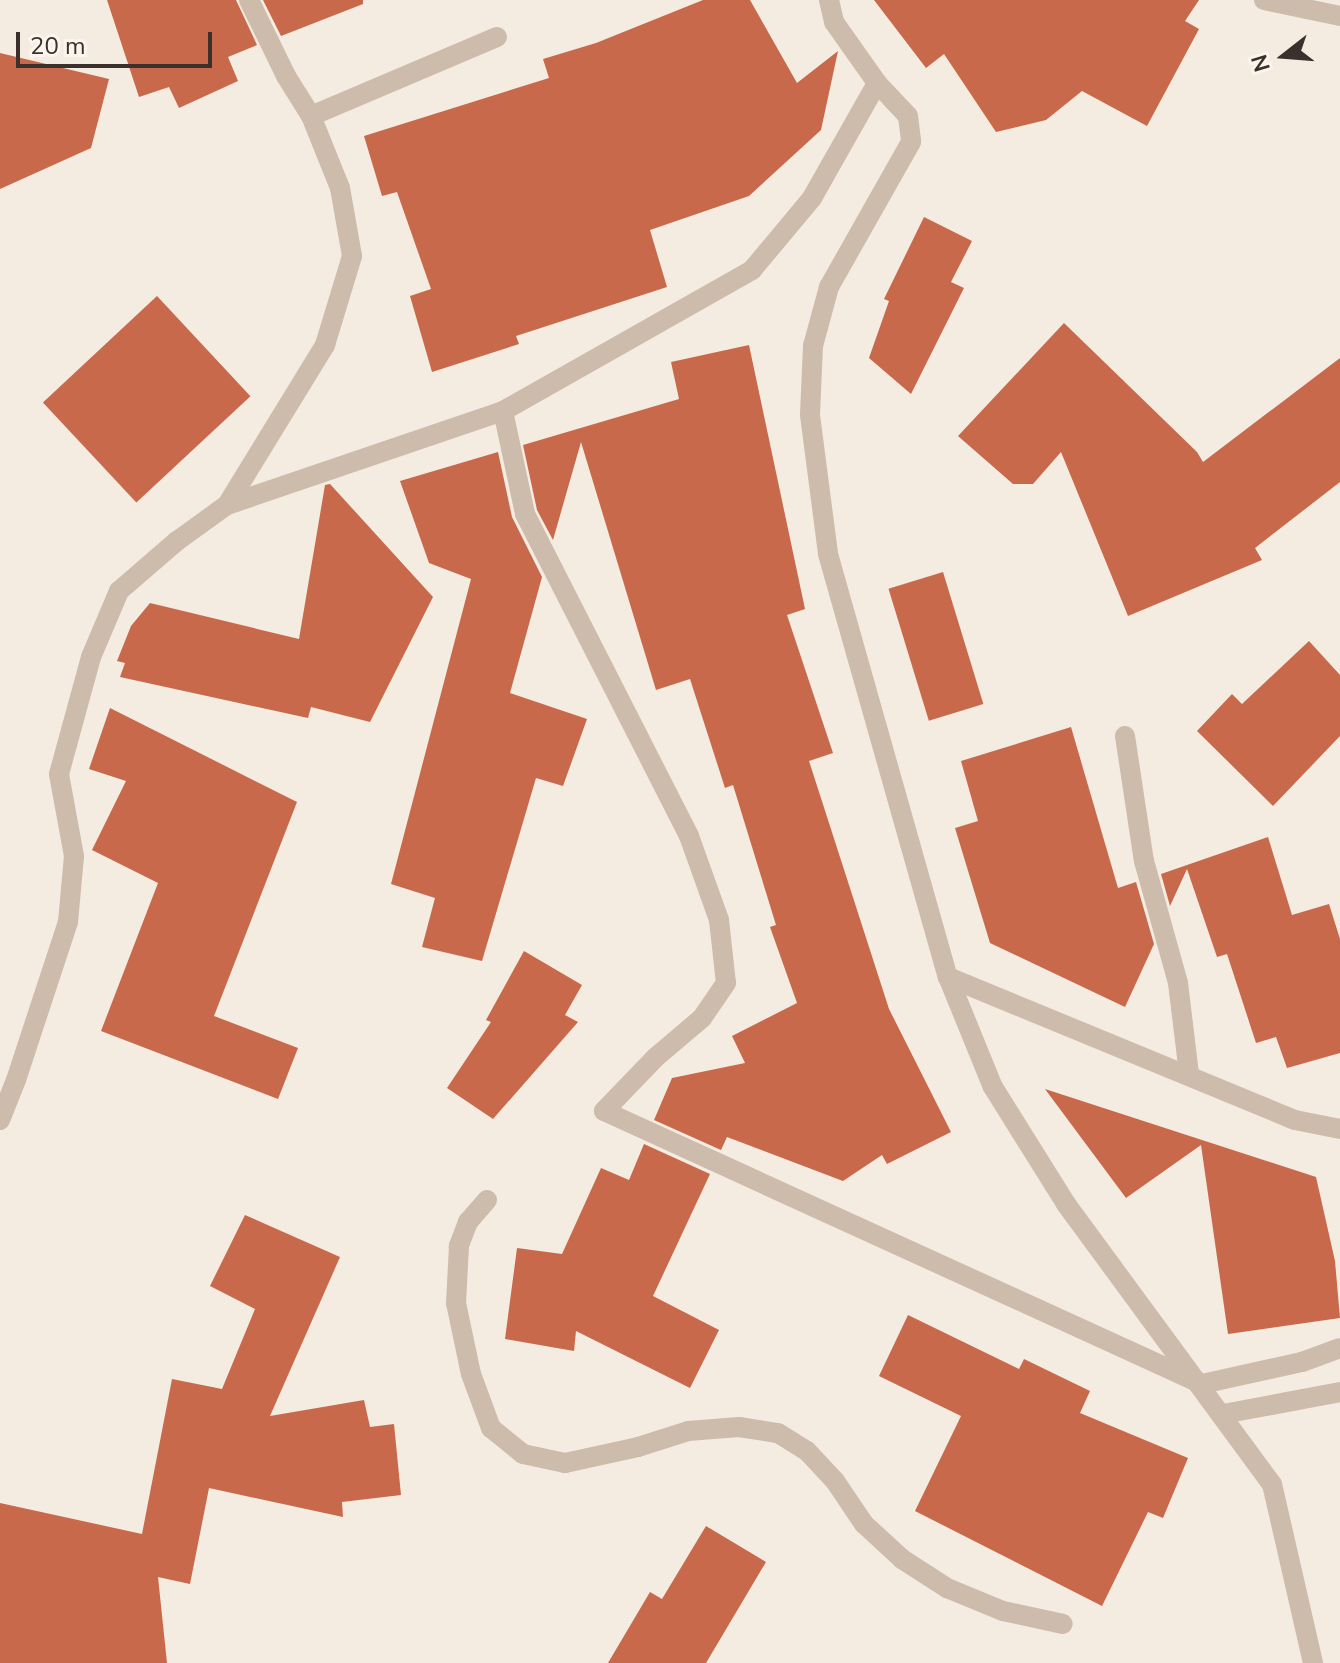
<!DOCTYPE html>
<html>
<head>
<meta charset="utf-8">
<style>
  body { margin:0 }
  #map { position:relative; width:1340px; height:1663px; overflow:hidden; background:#f4ebe1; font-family:"Nunito Sans",sans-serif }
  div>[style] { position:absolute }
  .building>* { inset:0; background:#c8694b; transform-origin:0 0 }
  .street>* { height:20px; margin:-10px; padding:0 10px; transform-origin:10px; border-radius:10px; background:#cdbbac }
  span { translate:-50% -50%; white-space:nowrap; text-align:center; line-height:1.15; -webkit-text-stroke:6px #fbf5ee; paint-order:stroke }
  .north { position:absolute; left:1244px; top:16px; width:80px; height:80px; -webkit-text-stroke:6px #fbf5ee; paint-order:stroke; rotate:253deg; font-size:22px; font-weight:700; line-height:32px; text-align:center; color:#3b302b }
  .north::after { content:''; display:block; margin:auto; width:28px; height:36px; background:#3b302b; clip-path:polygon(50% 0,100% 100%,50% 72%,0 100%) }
  .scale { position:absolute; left:16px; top:32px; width:196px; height:36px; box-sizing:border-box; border:4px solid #3b302b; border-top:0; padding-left:10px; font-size:24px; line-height:28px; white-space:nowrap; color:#3b302b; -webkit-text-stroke:6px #fbf5ee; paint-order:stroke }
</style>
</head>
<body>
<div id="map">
  <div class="building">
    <div style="clip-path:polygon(107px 0,236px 0,257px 45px,228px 57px,238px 81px,179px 108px,169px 87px,139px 97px)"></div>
    <div style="clip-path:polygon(263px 0,363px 0,363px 4px,281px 36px)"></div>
    <div style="clip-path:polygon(703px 0,750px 0,797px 83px,838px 51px,821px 130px,749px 196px,650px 230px,667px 287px,516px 336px,519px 344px,432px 372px,410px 296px,431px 289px,397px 192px,382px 196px,364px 136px,549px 78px,543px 59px,596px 43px)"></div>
    <div style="clip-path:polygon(874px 0,1199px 0,1185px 21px,1199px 29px,1147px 126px,1082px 91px,1046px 120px,996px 132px,944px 54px,926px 68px)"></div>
    <div style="clip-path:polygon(0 53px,109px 79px,91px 148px,0 189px)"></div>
    <div style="clip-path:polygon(924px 217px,972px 241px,951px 282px,964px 288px,911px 394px,869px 358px,889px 301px,884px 299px)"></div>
    <div style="left:157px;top:296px;width:137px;height:156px;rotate:47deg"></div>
    <div style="clip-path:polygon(1064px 323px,1197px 452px,1203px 462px,1340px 358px,1340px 482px,1255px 548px,1262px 560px,1128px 616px,1061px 452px,1033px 484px,1013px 484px,958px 436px)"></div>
    <div style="clip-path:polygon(749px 345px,805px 609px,787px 615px,833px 753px,809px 761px,889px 1009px,951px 1132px,887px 1164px,882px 1155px,843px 1181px,727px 1137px,721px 1150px,654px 1120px,672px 1078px,745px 1063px,732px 1036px,797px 1003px,770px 927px,776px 925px,733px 785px,725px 788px,690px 679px,656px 690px,581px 442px,553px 540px,537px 510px,523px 445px,679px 399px,671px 362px)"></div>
    <div style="clip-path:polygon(498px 452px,512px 517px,542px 577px,510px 693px,587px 719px,563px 786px,536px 778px,482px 961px,422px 947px,435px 898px,391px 884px,471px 579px,429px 563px,400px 481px)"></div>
    <div style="clip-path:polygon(330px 484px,433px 597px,370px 722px,311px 707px,308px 718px,120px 677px,125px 663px,117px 661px,131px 626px,150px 603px,299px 639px,325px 485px)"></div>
    <div style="left:943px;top:572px;width:138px;height:57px;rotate:73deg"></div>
    <div style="clip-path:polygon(1309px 641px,1340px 675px,1340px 736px,1273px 806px,1197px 731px,1232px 694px,1242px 704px)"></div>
    <div style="clip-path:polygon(110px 708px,297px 802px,214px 1016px,298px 1048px,278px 1099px,101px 1031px,158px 883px,92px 850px,126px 781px,89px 769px)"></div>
    <div style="clip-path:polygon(1071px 727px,1118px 888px,1136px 882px,1154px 944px,1125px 1007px,990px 943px,955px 828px,978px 821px,961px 761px)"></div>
    <div style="clip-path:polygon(1268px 837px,1292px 915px,1329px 904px,1340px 939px,1340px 1053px,1287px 1068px,1276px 1037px,1256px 1043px,1227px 954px,1217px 957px,1187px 869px,1170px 906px,1161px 874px)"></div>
    <div style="clip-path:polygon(524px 951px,582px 985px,565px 1015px,578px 1022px,493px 1119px,447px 1088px,491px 1022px,486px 1020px)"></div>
    <div style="clip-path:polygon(1045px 1089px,1316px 1177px,1335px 1261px,1340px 1318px,1228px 1334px,1201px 1145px,1126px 1198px)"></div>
    <div style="clip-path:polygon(644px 1144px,710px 1174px,653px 1296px,719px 1330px,690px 1388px,576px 1331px,574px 1351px,505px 1339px,517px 1248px,562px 1254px,601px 1168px,629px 1180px)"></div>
    <div style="clip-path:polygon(245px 1215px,340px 1257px,270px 1416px,364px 1400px,370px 1427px,394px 1424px,401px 1495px,342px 1502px,343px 1517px,209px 1488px,190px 1584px,158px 1577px,167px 1663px,0 1663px,0 1503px,142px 1534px,172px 1379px,222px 1389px,255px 1309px,210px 1286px)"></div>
    <div style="clip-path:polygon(908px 1315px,1019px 1369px,1024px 1359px,1090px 1391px,1080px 1413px,1188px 1458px,1163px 1518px,1148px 1512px,1102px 1606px,915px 1511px,961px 1416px,879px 1376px)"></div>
    <div style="clip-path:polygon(706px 1526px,766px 1562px,706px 1663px,608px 1663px,650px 1592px,662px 1599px)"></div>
  </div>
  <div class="street">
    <div style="left:249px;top:0;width:85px;rotate:64deg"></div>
    <div style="left:286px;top:76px;width:47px;rotate:58deg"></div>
    <div style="left:829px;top:0;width:23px;rotate:77deg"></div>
    <div style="left:834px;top:22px;width:75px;rotate:54.8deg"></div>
    <div style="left:877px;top:83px;width:45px;rotate:46.8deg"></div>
    <div style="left:908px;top:116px;width:26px;rotate:83deg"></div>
    <div style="left:911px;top:142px;width:167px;rotate:119.5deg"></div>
    <div style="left:829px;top:287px;width:61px;rotate:105.2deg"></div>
    <div style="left:813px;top:346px;width:69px;rotate:92.5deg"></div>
    <div style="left:810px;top:415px;width:140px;rotate:82.6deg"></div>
    <div style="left:828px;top:554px;width:440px;rotate:74.2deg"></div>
    <div style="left:948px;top:977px;width:119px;rotate:67.8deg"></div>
    <div style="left:993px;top:1087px;width:138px;rotate:58deg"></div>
    <div style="left:1066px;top:1204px;width:348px;rotate:53.7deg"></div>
    <div style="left:1272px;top:1484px;width:184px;rotate:77.1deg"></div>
    <div style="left:1264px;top:0;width:78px;rotate:11.9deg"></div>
    <div style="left:503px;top:411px;width:105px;rotate:77.9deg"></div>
    <div style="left:525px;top:514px;width:361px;rotate:63deg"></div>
    <div style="left:689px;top:836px;width:89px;rotate:70.3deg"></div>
    <div style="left:719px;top:920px;width:63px;rotate:83.7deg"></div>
    <div style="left:726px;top:983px;width:42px;rotate:124.4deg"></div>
    <div style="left:702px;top:1018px;width:60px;rotate:139.7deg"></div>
    <div style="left:656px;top:1057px;width:75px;rotate:133.9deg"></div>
    <div style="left:604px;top:1111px;width:657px;rotate:24.54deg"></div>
    <div style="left:1202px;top:1384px;width:102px;rotate:-12.4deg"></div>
    <div style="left:1302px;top:1362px;width:40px;rotate:-20.2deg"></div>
    <div style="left:227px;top:505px;width:188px;rotate:-58.5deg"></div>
    <div style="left:325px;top:345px;width:93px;rotate:-73.1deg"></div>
    <div style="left:352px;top:256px;width:69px;rotate:-100deg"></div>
    <div style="left:340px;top:188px;width:78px;rotate:-111.9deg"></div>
    <div style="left:311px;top:116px;width:202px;rotate:-23deg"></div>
    <div style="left:1125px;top:736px;width:126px;rotate:81.4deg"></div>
    <div style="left:1144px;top:861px;width:127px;rotate:74.4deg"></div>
    <div style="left:1178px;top:983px;width:92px;rotate:83.1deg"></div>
    <div style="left:948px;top:977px;width:375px;rotate:22.4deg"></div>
    <div style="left:1295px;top:1120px;width:46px;rotate:11.3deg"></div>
    <div style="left:0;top:1120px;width:43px;rotate:-68.2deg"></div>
    <div style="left:16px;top:1080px;width:166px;rotate:-71.8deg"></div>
    <div style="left:68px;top:922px;width:66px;rotate:-84.8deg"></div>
    <div style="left:74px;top:856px;width:83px;rotate:-100.4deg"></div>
    <div style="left:59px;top:774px;width:121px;rotate:-74.7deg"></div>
    <div style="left:91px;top:657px;width:72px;rotate:-67deg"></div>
    <div style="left:119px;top:591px;width:77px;rotate:-40.8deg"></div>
    <div style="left:177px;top:541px;width:62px;rotate:-35.8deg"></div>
    <div style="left:227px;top:505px;width:292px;rotate:-18.8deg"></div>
    <div style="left:503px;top:411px;width:286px;rotate:-29.5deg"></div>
    <div style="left:752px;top:270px;width:94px;rotate:-50.2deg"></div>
    <div style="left:812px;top:198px;width:132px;rotate:-60.5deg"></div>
    <div style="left:487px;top:1200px;width:29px;rotate:131deg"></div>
    <div style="left:468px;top:1222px;width:26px;rotate:111deg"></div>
    <div style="left:459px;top:1246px;width:57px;rotate:93deg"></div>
    <div style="left:456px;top:1303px;width:73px;rotate:78.1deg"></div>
    <div style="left:471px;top:1374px;width:58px;rotate:69.7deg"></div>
    <div style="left:491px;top:1428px;width:41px;rotate:39.1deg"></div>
    <div style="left:523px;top:1454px;width:43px;rotate:12.1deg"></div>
    <div style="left:565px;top:1463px;width:75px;rotate:-12.4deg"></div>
    <div style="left:638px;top:1447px;width:52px;rotate:-17.7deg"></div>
    <div style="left:688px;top:1431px;width:51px;rotate:-4.5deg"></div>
    <div style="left:739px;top:1427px;width:39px;rotate:9deg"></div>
    <div style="left:778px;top:1433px;width:34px;rotate:32deg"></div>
    <div style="left:807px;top:1451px;width:41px;rotate:47deg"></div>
    <div style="left:835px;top:1481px;width:52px;rotate:56deg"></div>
    <div style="left:864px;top:1524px;width:52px;rotate:42.6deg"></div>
    <div style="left:902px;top:1559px;width:54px;rotate:32.8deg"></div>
    <div style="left:947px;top:1588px;width:61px;rotate:22.3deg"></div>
    <div style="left:1003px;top:1611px;width:61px;rotate:12.2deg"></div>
    <div style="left:1223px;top:1414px;width:119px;rotate:-10.6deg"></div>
  </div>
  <div class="north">N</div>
  <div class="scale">20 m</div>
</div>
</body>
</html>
